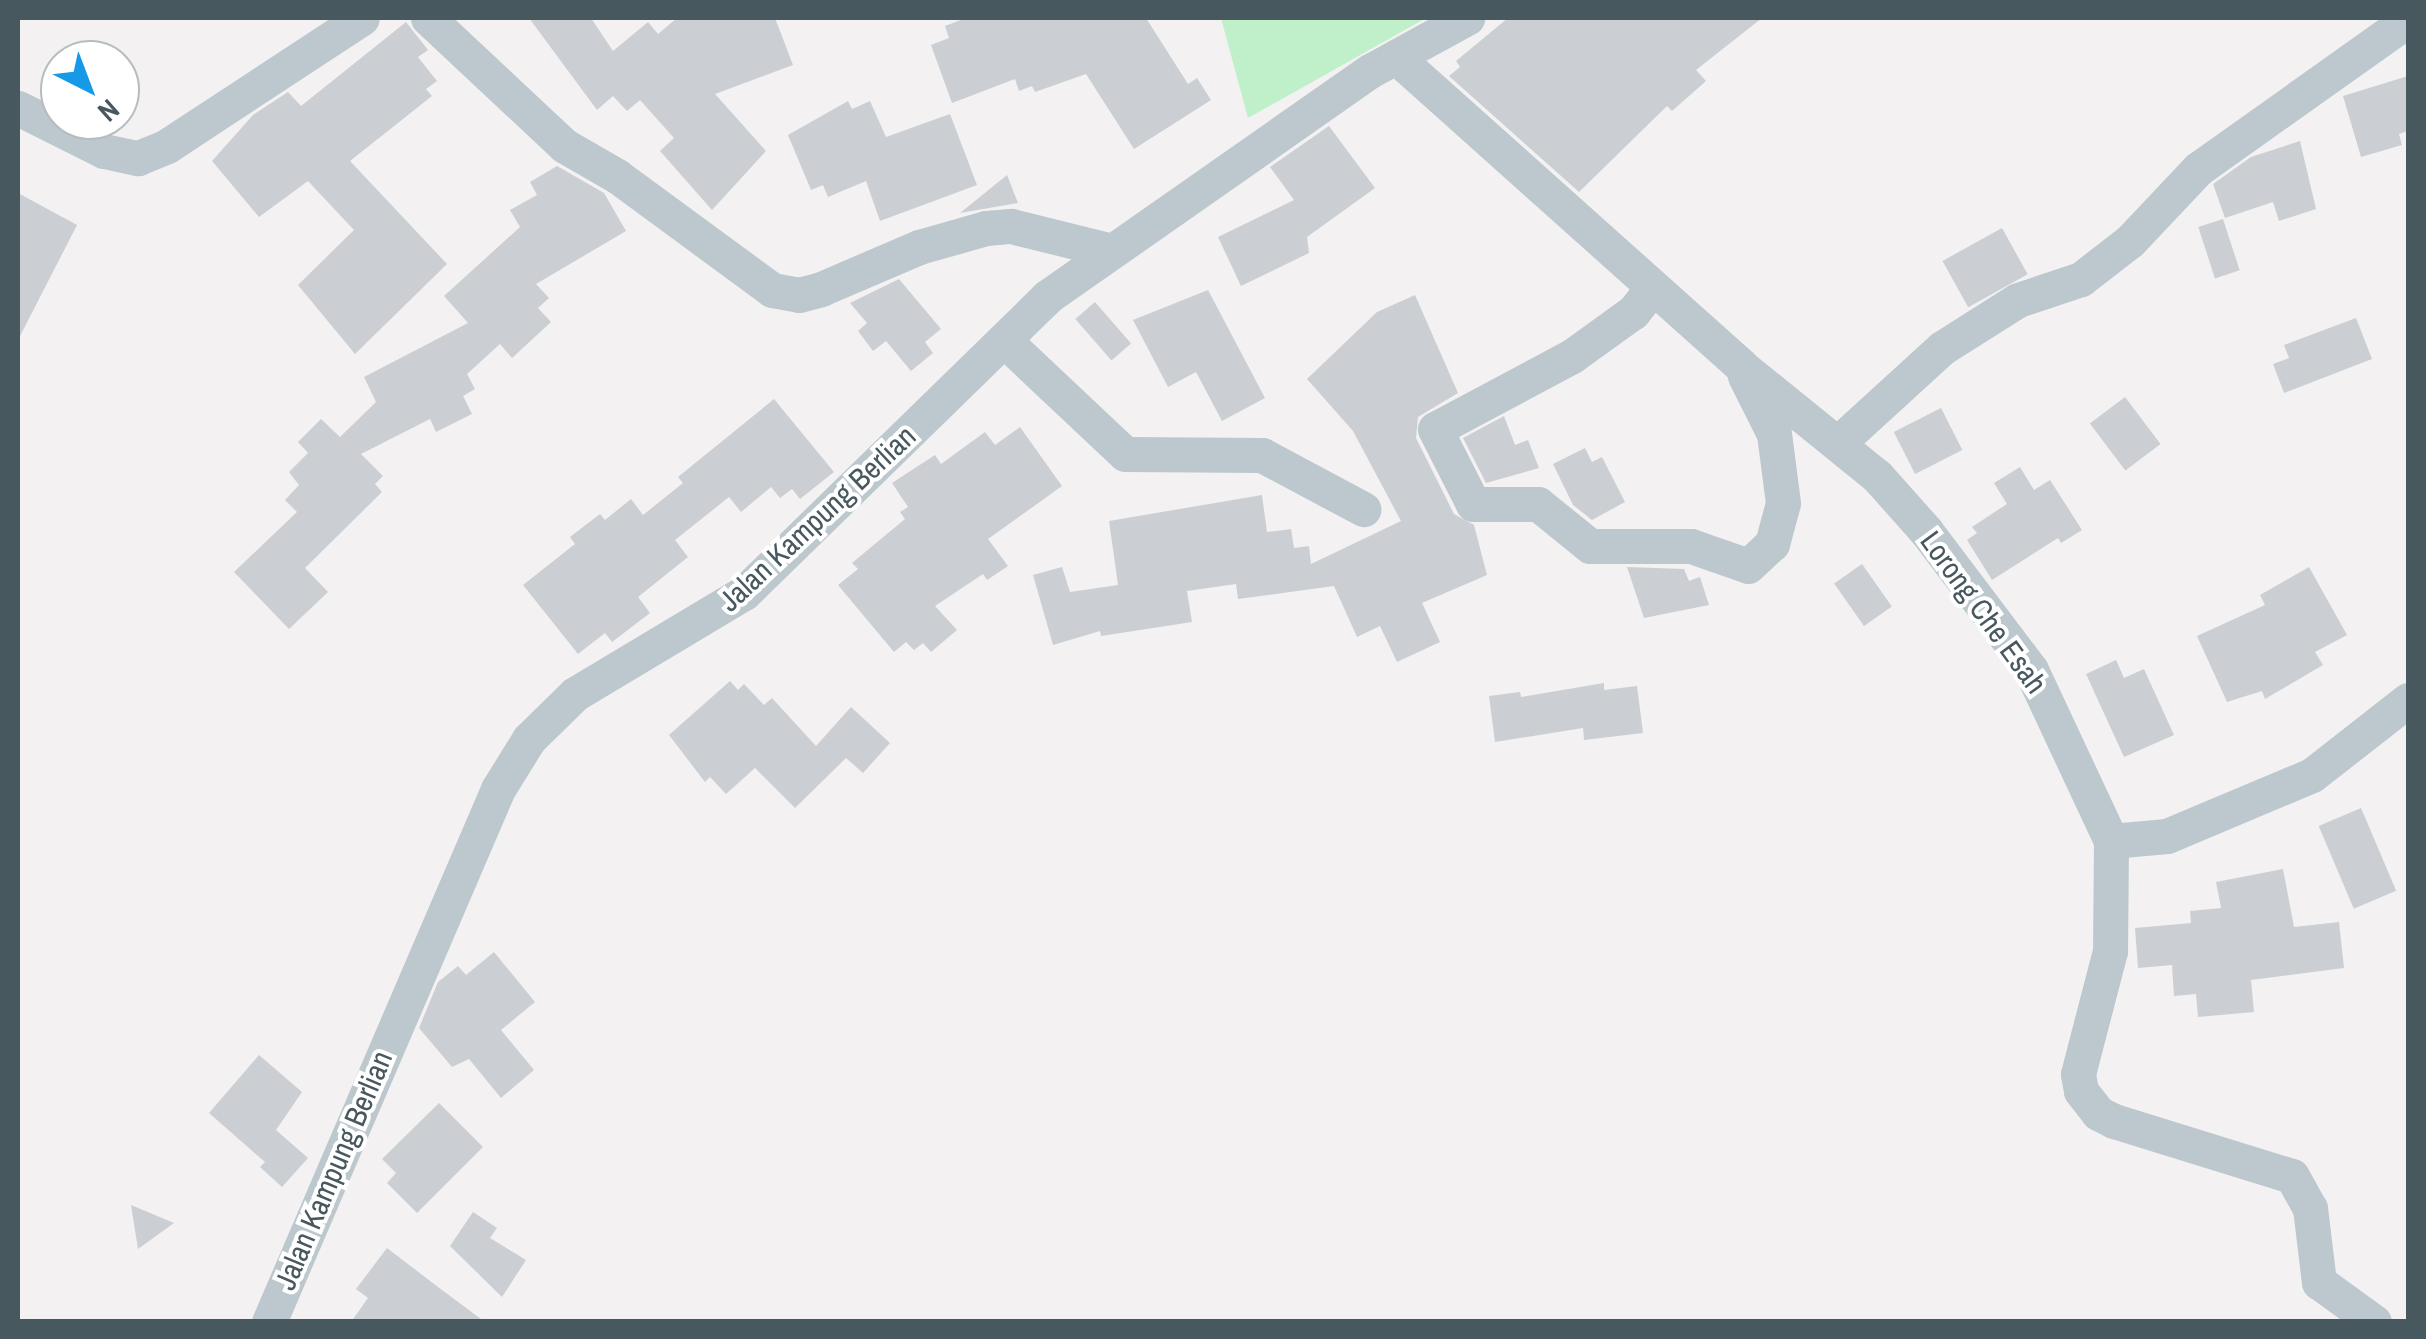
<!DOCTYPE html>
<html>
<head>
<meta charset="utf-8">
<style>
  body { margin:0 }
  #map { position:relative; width:2426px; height:1339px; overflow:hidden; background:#f3f1f1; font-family:"Archivo Narrow",sans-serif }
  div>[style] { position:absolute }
  .green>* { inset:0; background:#bff0c9 }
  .building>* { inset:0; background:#cbcfd3; transform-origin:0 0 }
  .street>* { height:35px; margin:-17.5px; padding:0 17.5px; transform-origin:17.5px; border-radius:17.5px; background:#bcc8cd }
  span { translate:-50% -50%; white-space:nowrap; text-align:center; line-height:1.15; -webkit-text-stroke:8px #fff; paint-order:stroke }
  .street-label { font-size:30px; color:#48585f }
  .frame { position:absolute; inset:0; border:20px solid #48585f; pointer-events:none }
  .north { position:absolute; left:40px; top:40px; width:100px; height:100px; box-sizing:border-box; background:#fff; border:2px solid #b6bcbf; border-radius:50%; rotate:138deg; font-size:28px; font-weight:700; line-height:40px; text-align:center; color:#48585f }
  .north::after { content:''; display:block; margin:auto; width:35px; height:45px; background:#169ae8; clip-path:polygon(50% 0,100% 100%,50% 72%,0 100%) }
</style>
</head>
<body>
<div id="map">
  <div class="green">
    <div style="clip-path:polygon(1221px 18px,1426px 18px,1248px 118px)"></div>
  </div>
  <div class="building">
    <div style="clip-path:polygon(529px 18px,591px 18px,613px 51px,648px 22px,658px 34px,677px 18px,775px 18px,793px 65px,715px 94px,766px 151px,712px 210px,660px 151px,674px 138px,640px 100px,627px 111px,613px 96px,597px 110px)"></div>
    <div style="clip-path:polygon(966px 18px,1146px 18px,1188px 84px,1197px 78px,1211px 100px,1134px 149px,1086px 74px,1035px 92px,1032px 86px,1019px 91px,1015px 79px,952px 103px,931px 45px,949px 38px,945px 26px)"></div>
    <div style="clip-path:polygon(1508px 18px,1762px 18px,1696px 70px,1706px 81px,1672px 111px,1667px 106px,1579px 192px,1449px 76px,1460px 67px,1456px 61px)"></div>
    <div style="clip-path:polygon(406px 22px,428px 50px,418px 57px,437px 81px,426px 89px,432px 96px,350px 161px,447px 264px,355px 354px,298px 285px,354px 230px,308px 181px,259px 217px,212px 161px,253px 115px,288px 92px,301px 106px)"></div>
    <div style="clip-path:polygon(2408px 76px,2408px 131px,2399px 134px,2402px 145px,2361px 157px,2343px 96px)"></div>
    <div style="clip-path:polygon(848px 101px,852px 109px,870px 101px,886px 137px,950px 114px,977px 185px,880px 221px,866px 181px,828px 197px,823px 185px,811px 190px,788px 135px)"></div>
    <div style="clip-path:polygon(1329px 126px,1375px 188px,1307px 237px,1309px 253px,1241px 286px,1218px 237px,1294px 200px,1270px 167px)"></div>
    <div style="clip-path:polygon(2300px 141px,2316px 209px,2279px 221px,2273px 202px,2225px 218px,2213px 184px,2251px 157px)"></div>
    <div style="clip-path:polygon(557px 166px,604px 193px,626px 231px,536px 284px,549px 298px,538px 308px,551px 322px,512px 358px,500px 344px,467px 374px,475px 389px,463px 396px,472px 414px,436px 432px,430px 419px,361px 454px,383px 476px,375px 484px,382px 492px,305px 568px,328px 592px,289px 629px,234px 572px,297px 512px,285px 500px,299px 485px,289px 472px,308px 453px,298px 442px,321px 419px,340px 437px,376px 402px,364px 377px,468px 323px,444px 296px,520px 227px,510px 210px,537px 195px,530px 182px)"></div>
    <div style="clip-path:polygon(1007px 175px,1018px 203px,960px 213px)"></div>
    <div style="clip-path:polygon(18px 193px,77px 225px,18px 340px)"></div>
    <div style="left:2223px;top:219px;width:54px;height:26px;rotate:72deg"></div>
    <div style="left:2002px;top:228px;width:53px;height:68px;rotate:61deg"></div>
    <div style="clip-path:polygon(899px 279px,941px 329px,925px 342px,933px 353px,911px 371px,886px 341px,873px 351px,858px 331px,867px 323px,850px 303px)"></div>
    <div style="clip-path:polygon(1208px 290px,1265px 398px,1222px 421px,1196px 372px,1168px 387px,1133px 320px)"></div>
    <div style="clip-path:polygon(1415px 295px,1458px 393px,1418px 417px,1416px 438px,1454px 514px,1474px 525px,1487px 575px,1422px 603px,1440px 642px,1397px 662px,1380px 626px,1357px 637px,1334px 586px,1238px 599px,1236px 584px,1187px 591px,1192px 622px,1101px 636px,1100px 631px,1053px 645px,1033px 575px,1062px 567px,1070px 592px,1118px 585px,1109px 521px,1262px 495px,1267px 532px,1291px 529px,1294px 548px,1309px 546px,1311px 564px,1401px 521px,1353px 431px,1307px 379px,1377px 312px)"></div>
    <div style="left:1095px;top:302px;width:55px;height:26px;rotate:49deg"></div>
    <div style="clip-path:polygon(2356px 318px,2372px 359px,2284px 393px,2273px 364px,2289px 358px,2284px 345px)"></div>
    <div style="left:2125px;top:397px;width:59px;height:44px;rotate:53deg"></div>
    <div style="clip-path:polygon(774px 399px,834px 472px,800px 499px,792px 489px,780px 498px,771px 487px,741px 512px,729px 497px,675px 540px,688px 557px,638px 597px,650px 613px,612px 642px,605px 633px,578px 654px,523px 585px,575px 544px,570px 537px,600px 514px,605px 520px,631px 499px,643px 515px,683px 483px,678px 477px)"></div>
    <div style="left:1941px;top:408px;width:47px;height:53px;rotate:63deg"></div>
    <div style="clip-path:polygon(1504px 416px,1515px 445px,1528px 440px,1539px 468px,1486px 483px,1463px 438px)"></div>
    <div style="clip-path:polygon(1020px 427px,1062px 486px,988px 539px,1008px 566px,987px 580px,983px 574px,935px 606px,957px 630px,931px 652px,923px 643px,914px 650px,906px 642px,894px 652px,838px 585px,858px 569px,852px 563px,905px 519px,900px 512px,908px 507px,892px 483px,935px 455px,941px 464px,985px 432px,995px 445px)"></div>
    <div style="clip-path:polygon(1585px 448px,1592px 462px,1602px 457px,1625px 502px,1592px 520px,1573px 505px,1553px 464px)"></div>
    <div style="clip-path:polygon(2020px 467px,2034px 490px,2050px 480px,2082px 530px,2061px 543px,2058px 538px,1992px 580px,1967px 540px,1977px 533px,1972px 527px,2007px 504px,1994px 483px)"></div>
    <div style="left:1862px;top:564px;width:52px;height:34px;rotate:55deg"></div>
    <div style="clip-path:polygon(1627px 567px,1684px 569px,1689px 581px,1700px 577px,1709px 605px,1644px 618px)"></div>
    <div style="clip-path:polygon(2309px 567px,2347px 635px,2315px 652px,2323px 665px,2265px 699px,2262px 691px,2227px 702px,2197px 636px,2265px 605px,2260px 595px)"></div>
    <div style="clip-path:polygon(2116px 660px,2124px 678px,2144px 669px,2174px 735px,2124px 757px,2086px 674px)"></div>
    <div style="clip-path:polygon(730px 681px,738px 690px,744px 684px,764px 705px,772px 698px,816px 746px,851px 707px,890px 743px,863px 773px,846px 758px,795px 808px,755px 768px,726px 794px,710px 777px,705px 782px,669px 735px)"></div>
    <div style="clip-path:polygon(1604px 683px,1604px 690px,1637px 686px,1643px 733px,1584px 740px,1583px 728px,1495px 742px,1489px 696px,1520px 692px,1521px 697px)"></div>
    <div style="left:2361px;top:808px;width:90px;height:46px;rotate:67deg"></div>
    <div style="clip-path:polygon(2283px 869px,2294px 927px,2339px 922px,2344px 968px,2251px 980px,2254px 1012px,2198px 1017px,2196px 994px,2174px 996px,2172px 965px,2138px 968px,2135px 928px,2191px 923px,2190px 911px,2221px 908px,2216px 882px)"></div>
    <div style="clip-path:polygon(494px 952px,535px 1002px,501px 1030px,534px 1070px,501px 1098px,469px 1059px,452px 1067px,419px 1028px,438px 982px,458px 966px,466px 975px)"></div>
    <div style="clip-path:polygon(259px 1055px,302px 1092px,276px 1130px,308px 1158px,282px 1187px,260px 1167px,265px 1162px,209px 1113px)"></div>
    <div style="clip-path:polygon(439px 1103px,483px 1147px,417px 1213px,387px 1183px,396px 1173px,382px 1159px)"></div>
    <div style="clip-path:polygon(131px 1205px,174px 1223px,138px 1249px)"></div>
    <div style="clip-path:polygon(473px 1212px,497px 1228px,490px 1238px,526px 1260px,502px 1297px,450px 1246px)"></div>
    <div style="clip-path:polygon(387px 1248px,438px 1287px,485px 1322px,351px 1322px,368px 1298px,356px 1289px)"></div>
  </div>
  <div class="street">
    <div style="left:428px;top:18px;width:187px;rotate:43.1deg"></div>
    <div style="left:565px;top:146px;width:60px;rotate:30deg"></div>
    <div style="left:617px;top:176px;width:192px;rotate:36.3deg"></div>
    <div style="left:772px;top:290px;width:27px;rotate:10deg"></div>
    <div style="left:799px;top:295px;width:23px;rotate:-15deg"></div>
    <div style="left:821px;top:289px;width:107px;rotate:-23.2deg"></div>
    <div style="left:919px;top:247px;width:70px;rotate:-15.8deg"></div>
    <div style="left:986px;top:228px;width:25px;rotate:-5deg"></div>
    <div style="left:1011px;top:226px;width:104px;rotate:13.9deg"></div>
    <div style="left:1396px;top:57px;width:463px;rotate:41.8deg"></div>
    <div style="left:1741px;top:366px;width:175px;rotate:39deg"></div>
    <div style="left:1877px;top:476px;width:74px;rotate:48.3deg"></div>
    <div style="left:1926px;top:531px;width:174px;rotate:52.9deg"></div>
    <div style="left:2031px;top:670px;width:189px;rotate:64.9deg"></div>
    <div style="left:2111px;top:841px;width:110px;rotate:90.5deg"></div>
    <div style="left:2110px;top:951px;width:127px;rotate:104.6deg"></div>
    <div style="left:2078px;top:1074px;width:17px;rotate:80deg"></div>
    <div style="left:2081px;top:1091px;width:28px;rotate:52deg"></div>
    <div style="left:2098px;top:1113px;width:18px;rotate:27deg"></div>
    <div style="left:2114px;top:1121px;width:186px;rotate:17.2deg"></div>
    <div style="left:2292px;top:1176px;width:37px;rotate:61deg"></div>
    <div style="left:2310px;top:1208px;width:75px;rotate:83.1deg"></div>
    <div style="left:2319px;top:1282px;width:68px;rotate:36deg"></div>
    <div style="left:18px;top:108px;width:96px;rotate:26.6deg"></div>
    <div style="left:104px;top:151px;width:35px;rotate:12deg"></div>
    <div style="left:138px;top:158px;width:31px;rotate:-22deg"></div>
    <div style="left:167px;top:146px;width:233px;rotate:-33.3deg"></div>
    <div style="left:1652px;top:288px;width:31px;rotate:128deg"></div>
    <div style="left:1633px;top:312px;width:75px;rotate:144.2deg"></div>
    <div style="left:1572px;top:356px;width:155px;rotate:151.9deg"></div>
    <div style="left:1435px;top:429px;width:84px;rotate:63.1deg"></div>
    <div style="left:1473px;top:504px;width:65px"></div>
    <div style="left:1538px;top:504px;width:67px;rotate:38.9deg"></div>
    <div style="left:1590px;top:546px;width:101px"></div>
    <div style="left:1691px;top:546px;width:60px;rotate:19.3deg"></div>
    <div style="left:1748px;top:566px;width:33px;rotate:-43deg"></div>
    <div style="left:1772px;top:544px;width:42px;rotate:-75deg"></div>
    <div style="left:1783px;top:503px;width:70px;rotate:-97.4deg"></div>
    <div style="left:1774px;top:434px;width:65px;rotate:-116.6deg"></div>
    <div style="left:1004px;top:340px;width:166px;rotate:43.3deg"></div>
    <div style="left:1125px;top:454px;width:137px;rotate:0.4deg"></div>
    <div style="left:1262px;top:455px;width:115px;rotate:28.1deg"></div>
    <div style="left:1838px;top:443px;width:141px;rotate:-42.4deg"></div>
    <div style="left:1942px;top:348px;width:90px;rotate:-32.3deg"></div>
    <div style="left:2018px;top:300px;width:66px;rotate:-18.4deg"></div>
    <div style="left:2081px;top:279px;width:62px;rotate:-37.8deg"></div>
    <div style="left:2130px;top:241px;width:99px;rotate:-46.6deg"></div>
    <div style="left:2198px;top:169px;width:257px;rotate:-35.4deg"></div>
    <div style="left:2111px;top:841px;width:56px;rotate:-5.1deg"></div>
    <div style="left:2167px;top:836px;width:157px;rotate:-22.8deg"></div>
    <div style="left:2312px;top:775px;width:122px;rotate:-38deg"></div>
    <div style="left:269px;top:1322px;width:580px;rotate:-66.75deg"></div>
    <div style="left:498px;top:789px;width:59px;rotate:-58.2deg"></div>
    <div style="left:529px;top:739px;width:64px;rotate:-44.4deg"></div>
    <div style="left:575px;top:694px;width:197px;rotate:-30.9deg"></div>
    <div style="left:744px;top:593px;width:424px;rotate:-44.3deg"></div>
    <div style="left:1047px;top:297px;width:394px;rotate:-35deg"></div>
    <div style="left:1370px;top:71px;width:111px;rotate:-28.7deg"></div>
  </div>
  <div class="street-label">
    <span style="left:817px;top:518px;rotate:-43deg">Jalan Kampung Berlian</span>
    <span style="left:1984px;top:612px;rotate:54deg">Lorong Che Esah</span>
    <span style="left:333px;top:1170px;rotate:-67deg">Jalan Kampung Berlian</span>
  </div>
  <div class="frame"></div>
  <div class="north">N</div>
</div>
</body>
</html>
